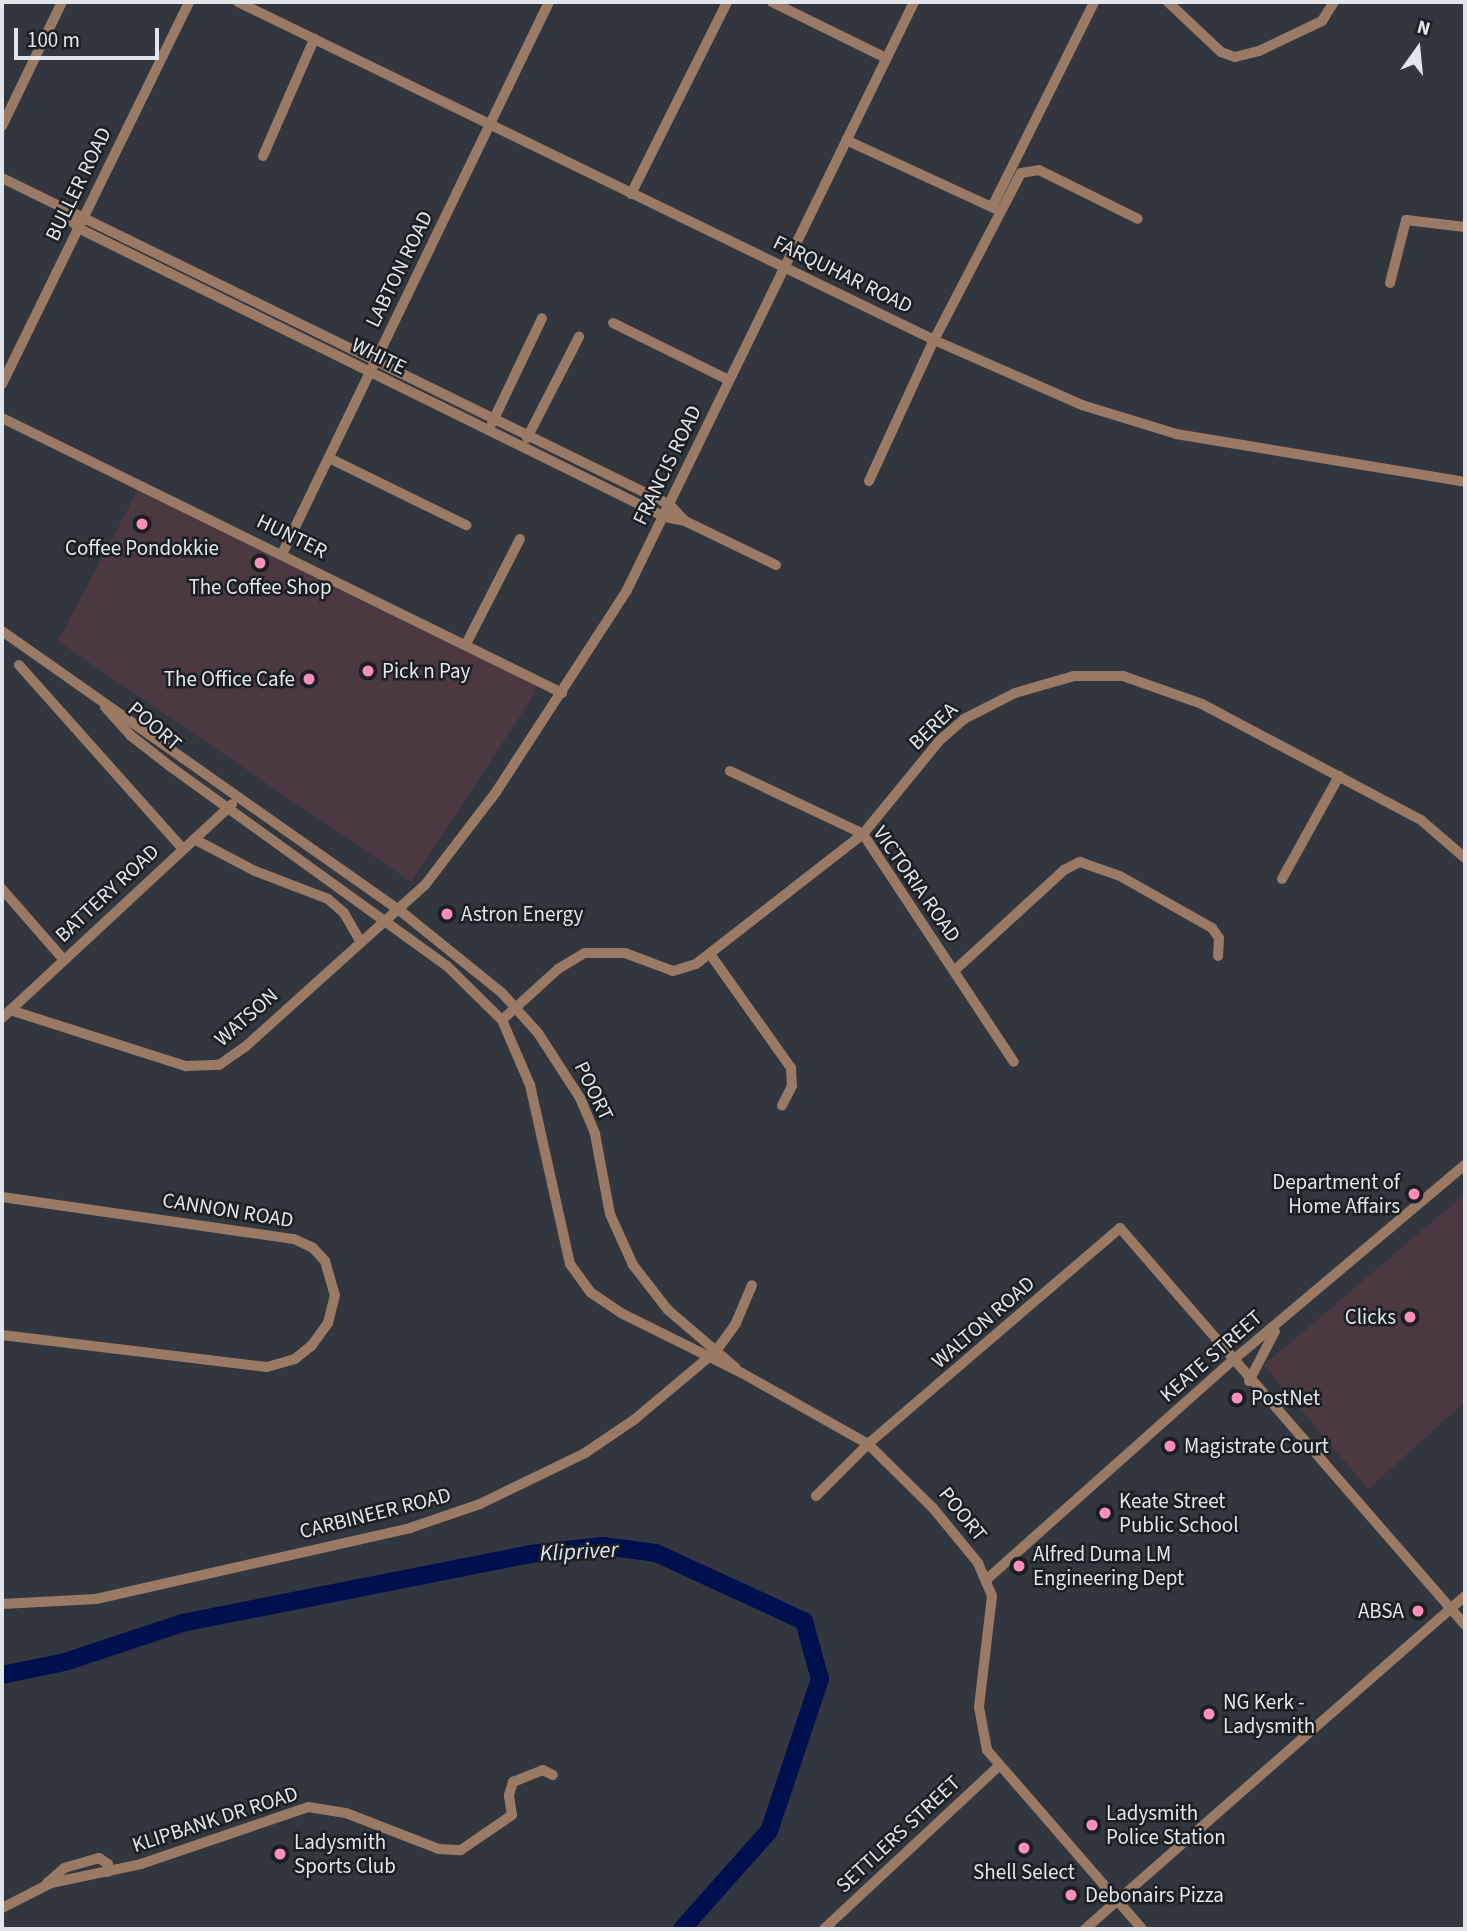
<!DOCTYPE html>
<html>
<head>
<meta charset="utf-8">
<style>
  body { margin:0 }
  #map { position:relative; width:1467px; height:1931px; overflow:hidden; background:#32373f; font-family:"Source Sans 3",sans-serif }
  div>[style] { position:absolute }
  .commercial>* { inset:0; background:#4c3840 }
  .river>* { height:18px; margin:-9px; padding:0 9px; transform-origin:9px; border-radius:9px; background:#00104e }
  .minor>* { height:10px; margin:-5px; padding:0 5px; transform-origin:5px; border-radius:5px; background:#9a7a64 }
  .dots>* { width:19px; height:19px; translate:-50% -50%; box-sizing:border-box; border:4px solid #1c1f22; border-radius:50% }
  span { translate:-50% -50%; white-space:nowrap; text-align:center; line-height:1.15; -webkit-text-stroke:5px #1c1f22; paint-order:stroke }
  .street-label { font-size:21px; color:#e2e5ea }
  .poi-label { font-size:21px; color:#e2e5ea }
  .left { translate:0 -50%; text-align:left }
  .right { translate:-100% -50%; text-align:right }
  .water-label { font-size:23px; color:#dae5f8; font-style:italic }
  .frame { position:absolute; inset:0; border:4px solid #e2e5ea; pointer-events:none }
  .north { position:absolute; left:1383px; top:14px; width:70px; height:70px; -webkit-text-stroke:5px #1c1f22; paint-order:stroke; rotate:15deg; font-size:19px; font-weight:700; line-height:28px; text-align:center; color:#e2e5ea }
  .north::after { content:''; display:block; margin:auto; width:24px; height:32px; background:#e2e5ea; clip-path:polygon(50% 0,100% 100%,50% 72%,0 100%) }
  .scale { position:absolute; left:14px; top:28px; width:145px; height:32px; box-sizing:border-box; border:4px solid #e2e5ea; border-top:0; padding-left:9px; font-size:21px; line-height:24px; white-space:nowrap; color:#e2e5ea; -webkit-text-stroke:5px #1c1f22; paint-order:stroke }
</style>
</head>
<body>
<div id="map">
  <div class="commercial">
    <div style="clip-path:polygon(140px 486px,535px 681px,535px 693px,411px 882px,58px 641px)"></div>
    <div style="clip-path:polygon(1465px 1194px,1465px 1402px,1368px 1489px,1264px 1365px)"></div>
  </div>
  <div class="river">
    <div style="left:2px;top:1675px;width:64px;rotate:-11.7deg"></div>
    <div style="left:65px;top:1662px;width:123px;rotate:-18.4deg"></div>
    <div style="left:182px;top:1623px;width:355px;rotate:-11.2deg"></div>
    <div style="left:530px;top:1554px;width:73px;rotate:-6.3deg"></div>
    <div style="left:603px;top:1546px;width:53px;rotate:7.5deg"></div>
    <div style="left:656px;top:1553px;width:163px;rotate:24.7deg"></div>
    <div style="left:804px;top:1621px;width:60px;rotate:74.6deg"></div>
    <div style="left:820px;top:1679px;width:160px;rotate:108.5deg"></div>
    <div style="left:769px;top:1831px;width:131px;rotate:131.6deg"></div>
  </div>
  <div class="minor">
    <div style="left:238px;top:2px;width:774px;rotate:25.9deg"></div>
    <div style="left:934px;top:340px;width:162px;rotate:23.7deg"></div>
    <div style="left:1082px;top:405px;width:98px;rotate:17.1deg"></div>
    <div style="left:1176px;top:434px;width:293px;rotate:9.4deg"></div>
    <div style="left:772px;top:2px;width:127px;rotate:26.2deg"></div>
    <div style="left:1168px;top:2px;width:73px;rotate:43.3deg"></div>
    <div style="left:1221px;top:52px;width:15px;rotate:20deg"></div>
    <div style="left:1235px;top:57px;width:25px;rotate:-14deg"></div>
    <div style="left:1259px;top:51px;width:70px;rotate:-25.5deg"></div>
    <div style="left:1322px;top:21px;width:22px;rotate:-58deg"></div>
    <div style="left:2px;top:126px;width:138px;rotate:-64.2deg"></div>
    <div style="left:846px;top:140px;width:165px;rotate:24.7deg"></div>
    <div style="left:263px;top:156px;width:128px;rotate:-66.4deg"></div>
    <div style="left:2px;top:178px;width:744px;rotate:26.08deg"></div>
    <div style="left:670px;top:505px;width:22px;rotate:47deg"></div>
    <div style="left:631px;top:194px;width:215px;rotate:-63.4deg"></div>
    <div style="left:992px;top:207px;width:229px;rotate:-63.5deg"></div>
    <div style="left:62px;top:210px;width:24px;rotate:48deg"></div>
    <div style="left:78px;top:228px;width:654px;rotate:26.21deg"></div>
    <div style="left:665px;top:517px;width:20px;rotate:11deg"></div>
    <div style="left:685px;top:521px;width:101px;rotate:25.8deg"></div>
    <div style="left:1390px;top:283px;width:65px;rotate:-75.7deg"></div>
    <div style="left:1406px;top:220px;width:59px;rotate:6.8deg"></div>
    <div style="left:613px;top:323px;width:129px;rotate:26.2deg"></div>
    <div style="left:2px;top:384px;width:425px;rotate:-63.9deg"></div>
    <div style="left:2px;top:418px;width:624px;rotate:26.15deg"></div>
    <div style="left:492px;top:423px;width:116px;rotate:-64.5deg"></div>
    <div style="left:527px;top:438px;width:114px;rotate:-62.8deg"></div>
    <div style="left:329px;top:458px;width:153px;rotate:26.1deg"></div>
    <div style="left:869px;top:481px;width:155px;rotate:-65.3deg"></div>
    <div style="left:934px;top:340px;width:188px;rotate:-62.5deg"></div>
    <div style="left:1021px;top:173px;width:18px;rotate:-9deg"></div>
    <div style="left:1039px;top:170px;width:110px;rotate:26.3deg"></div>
    <div style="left:283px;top:552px;width:611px;rotate:-64.19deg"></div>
    <div style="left:2px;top:631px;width:484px;rotate:35.1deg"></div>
    <div style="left:398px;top:909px;width:134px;rotate:38.9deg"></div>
    <div style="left:502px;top:993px;width:54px;rotate:48deg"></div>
    <div style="left:538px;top:1033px;width:77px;rotate:57.1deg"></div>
    <div style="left:580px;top:1098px;width:39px;rotate:67deg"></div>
    <div style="left:595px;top:1134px;width:81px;rotate:79.4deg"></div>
    <div style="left:610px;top:1214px;width:56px;rotate:65.7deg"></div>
    <div style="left:633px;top:1265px;width:57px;rotate:52.1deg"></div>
    <div style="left:668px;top:1310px;width:89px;rotate:40.5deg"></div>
    <div style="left:466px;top:644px;width:118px;rotate:-62.8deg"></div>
    <div style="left:19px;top:665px;width:246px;rotate:48.3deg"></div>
    <div style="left:105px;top:707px;width:38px;rotate:48deg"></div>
    <div style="left:130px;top:735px;width:52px;rotate:38deg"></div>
    <div style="left:171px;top:767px;width:340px;rotate:35.8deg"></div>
    <div style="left:447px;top:966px;width:77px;rotate:44.5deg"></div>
    <div style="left:502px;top:1020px;width:71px;rotate:66.7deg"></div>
    <div style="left:530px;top:1085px;width:183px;rotate:77.4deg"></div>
    <div style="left:570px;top:1264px;width:34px;rotate:54deg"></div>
    <div style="left:590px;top:1292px;width:37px;rotate:34deg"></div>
    <div style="left:621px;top:1313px;width:135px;rotate:26.4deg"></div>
    <div style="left:742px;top:1373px;width:145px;rotate:29.4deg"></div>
    <div style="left:868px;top:1444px;width:91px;rotate:44.6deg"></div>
    <div style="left:933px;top:1508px;width:71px;rotate:50.7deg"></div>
    <div style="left:978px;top:1563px;width:36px;rotate:67deg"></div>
    <div style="left:992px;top:1596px;width:112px;rotate:96.7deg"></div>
    <div style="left:979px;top:1707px;width:44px;rotate:79.5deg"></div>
    <div style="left:987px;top:1750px;width:237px;rotate:49.1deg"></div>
    <div style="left:730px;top:771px;width:147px;rotate:25.3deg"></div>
    <div style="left:863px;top:834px;width:273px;rotate:56.5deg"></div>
    <div style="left:194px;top:839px;width:69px;rotate:27.7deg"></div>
    <div style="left:255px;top:871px;width:78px;rotate:21deg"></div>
    <div style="left:328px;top:899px;width:21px;rotate:41deg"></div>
    <div style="left:344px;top:913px;width:30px;rotate:60deg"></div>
    <div style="left:1282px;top:879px;width:118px;rotate:-61deg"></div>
    <div style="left:2px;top:889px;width:94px;rotate:48.9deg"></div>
    <div style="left:710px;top:954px;width:140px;rotate:54.6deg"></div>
    <div style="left:791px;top:1068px;width:18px;rotate:87deg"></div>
    <div style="left:792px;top:1086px;width:22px;rotate:117deg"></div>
    <div style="left:955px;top:970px;width:148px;rotate:-42.5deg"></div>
    <div style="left:1064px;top:870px;width:18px;rotate:-27deg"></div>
    <div style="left:1080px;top:862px;width:42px;rotate:19.3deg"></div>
    <div style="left:1120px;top:876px;width:106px;rotate:29.5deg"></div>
    <div style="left:1212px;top:928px;width:12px;rotate:55deg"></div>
    <div style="left:1219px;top:938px;width:18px;rotate:93deg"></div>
    <div style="left:10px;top:1010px;width:185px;rotate:17.7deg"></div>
    <div style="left:186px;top:1066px;width:33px;rotate:-2deg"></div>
    <div style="left:219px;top:1065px;width:32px;rotate:-35deg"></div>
    <div style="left:245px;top:1047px;width:242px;rotate:-42deg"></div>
    <div style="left:425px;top:885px;width:117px;rotate:-52.6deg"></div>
    <div style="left:496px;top:792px;width:241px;rotate:-57deg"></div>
    <div style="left:627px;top:590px;width:654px;rotate:-63.98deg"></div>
    <div style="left:2px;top:1018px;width:314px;rotate:-42.9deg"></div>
    <div style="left:502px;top:1020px;width:76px;rotate:-42.3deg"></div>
    <div style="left:558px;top:969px;width:31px;rotate:-31deg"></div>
    <div style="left:585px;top:953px;width:40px"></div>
    <div style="left:625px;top:953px;width:51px;rotate:20.6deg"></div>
    <div style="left:673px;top:971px;width:24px;rotate:-17deg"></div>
    <div style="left:696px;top:964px;width:212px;rotate:-37.9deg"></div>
    <div style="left:863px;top:834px;width:120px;rotate:-50.7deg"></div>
    <div style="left:939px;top:741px;width:33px;rotate:-41deg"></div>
    <div style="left:964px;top:719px;width:57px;rotate:-27deg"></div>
    <div style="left:1015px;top:693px;width:61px;rotate:-16.1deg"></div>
    <div style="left:1074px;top:676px;width:49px"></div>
    <div style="left:1123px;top:676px;width:84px;rotate:19.5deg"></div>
    <div style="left:1202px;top:704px;width:248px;rotate:27.9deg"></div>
    <div style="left:1421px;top:820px;width:58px;rotate:40.8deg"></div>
    <div style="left:2px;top:1197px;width:295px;rotate:8.2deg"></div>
    <div style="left:294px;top:1239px;width:21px;rotate:25deg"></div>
    <div style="left:313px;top:1248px;width:18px;rotate:47deg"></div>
    <div style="left:325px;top:1261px;width:35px;rotate:74deg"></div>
    <div style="left:335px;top:1295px;width:29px;rotate:104deg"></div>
    <div style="left:328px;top:1323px;width:29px;rotate:126deg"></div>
    <div style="left:311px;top:1346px;width:21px;rotate:141deg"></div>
    <div style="left:295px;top:1359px;width:29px;rotate:164deg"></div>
    <div style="left:267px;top:1367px;width:267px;rotate:-173.1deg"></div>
    <div style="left:1249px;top:1381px;width:56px;rotate:-62.5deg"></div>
    <div style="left:816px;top:1496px;width:74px;rotate:-45deg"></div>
    <div style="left:868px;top:1444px;width:332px;rotate:-40.6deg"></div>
    <div style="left:1120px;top:1228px;width:526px;rotate:49.01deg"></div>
    <div style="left:986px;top:1580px;width:329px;rotate:-41.7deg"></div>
    <div style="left:1232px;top:1361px;width:304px;rotate:-40.1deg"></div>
    <div style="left:2px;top:1604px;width:94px;rotate:-3deg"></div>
    <div style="left:96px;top:1599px;width:322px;rotate:-12.7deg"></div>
    <div style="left:410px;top:1528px;width:74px;rotate:-18.9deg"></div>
    <div style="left:480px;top:1504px;width:117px;rotate:-25.9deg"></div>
    <div style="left:585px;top:1453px;width:60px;rotate:-34.2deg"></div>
    <div style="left:635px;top:1419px;width:106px;rotate:-40deg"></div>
    <div style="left:716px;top:1351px;width:34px;rotate:-54deg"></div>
    <div style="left:736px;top:1323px;width:41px;rotate:-67.2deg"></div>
    <div style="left:47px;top:1883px;width:23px;rotate:-41deg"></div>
    <div style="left:64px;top:1868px;width:36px;rotate:-16deg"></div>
    <div style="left:99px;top:1858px;width:11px;rotate:34deg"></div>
    <div style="left:108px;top:1864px;width:8px;rotate:90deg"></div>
    <div style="left:2px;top:1908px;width:55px;rotate:-27deg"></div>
    <div style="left:51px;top:1883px;width:92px;rotate:-11.9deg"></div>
    <div style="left:141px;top:1864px;width:176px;rotate:-18.8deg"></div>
    <div style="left:308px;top:1807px;width:38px;rotate:9deg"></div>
    <div style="left:346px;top:1813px;width:100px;rotate:21.2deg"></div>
    <div style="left:439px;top:1849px;width:22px;rotate:3deg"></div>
    <div style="left:461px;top:1850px;width:62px;rotate:-34.5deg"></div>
    <div style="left:512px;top:1815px;width:20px;rotate:-99deg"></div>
    <div style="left:509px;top:1795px;width:14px;rotate:-73deg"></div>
    <div style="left:513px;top:1782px;width:32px;rotate:-22deg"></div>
    <div style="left:543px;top:1770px;width:11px;rotate:27deg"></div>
    <div style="left:824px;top:1929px;width:238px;rotate:-43deg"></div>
    <div style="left:1085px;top:1929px;width:505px;rotate:-41.23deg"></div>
  </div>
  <div class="dots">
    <div style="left:142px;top:524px;background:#ff8ebb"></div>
    <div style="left:260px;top:563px;background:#ff8ebb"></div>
    <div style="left:368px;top:671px;background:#ff8ebb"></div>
    <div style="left:309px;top:679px;background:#ff8ebb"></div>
    <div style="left:447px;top:914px;background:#ff8ebb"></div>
    <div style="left:1414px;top:1194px;background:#ff8ebb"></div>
    <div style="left:1410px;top:1317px;background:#ff8ebb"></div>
    <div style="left:1237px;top:1398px;background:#ff8ebb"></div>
    <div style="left:1170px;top:1446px;background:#ff8ebb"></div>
    <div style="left:1105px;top:1513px;background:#ff8ebb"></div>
    <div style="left:1019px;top:1566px;background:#ff8ebb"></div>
    <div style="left:1418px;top:1611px;background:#ff8ebb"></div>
    <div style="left:1209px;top:1714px;background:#ff8ebb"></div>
    <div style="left:1092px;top:1825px;background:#ff8ebb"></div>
    <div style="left:1024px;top:1848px;background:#ff8ebb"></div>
    <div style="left:280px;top:1854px;background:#ff8ebb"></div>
    <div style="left:1071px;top:1895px;background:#ff8ebb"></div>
  </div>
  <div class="street-label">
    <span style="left:78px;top:184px;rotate:-64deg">BULLER ROAD</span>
    <span style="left:399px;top:269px;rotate:-64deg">LABTON ROAD</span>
    <span style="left:843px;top:274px;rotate:26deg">FARQUHAR ROAD</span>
    <span style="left:379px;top:356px;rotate:26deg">WHITE</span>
    <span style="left:667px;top:465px;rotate:-64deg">FRANCIS ROAD</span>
    <span style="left:292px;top:536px;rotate:26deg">HUNTER</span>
    <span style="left:155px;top:726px;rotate:41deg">POORT</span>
    <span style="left:933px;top:726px;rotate:-44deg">BEREA</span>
    <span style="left:917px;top:884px;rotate:55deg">VICTORIA ROAD</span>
    <span style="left:107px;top:893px;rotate:-43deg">BATTERY ROAD</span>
    <span style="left:246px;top:1017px;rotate:-41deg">WATSON</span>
    <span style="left:594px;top:1091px;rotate:64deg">POORT</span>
    <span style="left:228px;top:1210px;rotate:9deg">CANNON ROAD</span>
    <span style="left:983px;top:1322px;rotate:-41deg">WALTON ROAD</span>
    <span style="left:1211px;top:1356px;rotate:-41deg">KEATE STREET</span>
    <span style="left:375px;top:1513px;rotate:-14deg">CARBINEER ROAD</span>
    <span style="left:963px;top:1514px;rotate:51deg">POORT</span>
    <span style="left:215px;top:1819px;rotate:-18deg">KLIPBANK DR ROAD</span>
    <span style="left:898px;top:1834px;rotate:-43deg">SETTLERS STREET</span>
  </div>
  <div class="poi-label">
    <span style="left:142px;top:548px">Coffee Pondokkie</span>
    <span style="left:260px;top:587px">The Coffee Shop</span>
    <span class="left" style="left:382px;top:671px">Pick n Pay</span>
    <span class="right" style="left:295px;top:679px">The Office Cafe</span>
    <span class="left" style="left:461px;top:914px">Astron Energy</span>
    <span class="right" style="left:1400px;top:1194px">Department of<br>Home Affairs</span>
    <span class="right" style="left:1396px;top:1317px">Clicks</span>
    <span class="left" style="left:1251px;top:1398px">PostNet</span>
    <span class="left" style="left:1184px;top:1446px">Magistrate Court</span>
    <span class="left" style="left:1119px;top:1513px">Keate Street<br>Public School</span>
    <span class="left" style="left:1033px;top:1566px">Alfred Duma LM<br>Engineering Dept</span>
    <span class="right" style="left:1404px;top:1611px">ABSA</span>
    <span class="left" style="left:1223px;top:1714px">NG Kerk -<br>Ladysmith</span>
    <span class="left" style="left:1106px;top:1825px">Ladysmith<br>Police Station</span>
    <span class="left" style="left:294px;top:1854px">Ladysmith<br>Sports Club</span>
    <span style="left:1024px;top:1872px">Shell Select</span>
    <span class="left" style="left:1085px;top:1895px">Debonairs Pizza</span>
  </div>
  <div class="water-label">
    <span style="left:579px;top:1552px;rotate:-3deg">Klipriver</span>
  </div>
  <div class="frame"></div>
  <div class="north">N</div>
  <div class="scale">100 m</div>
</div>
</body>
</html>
